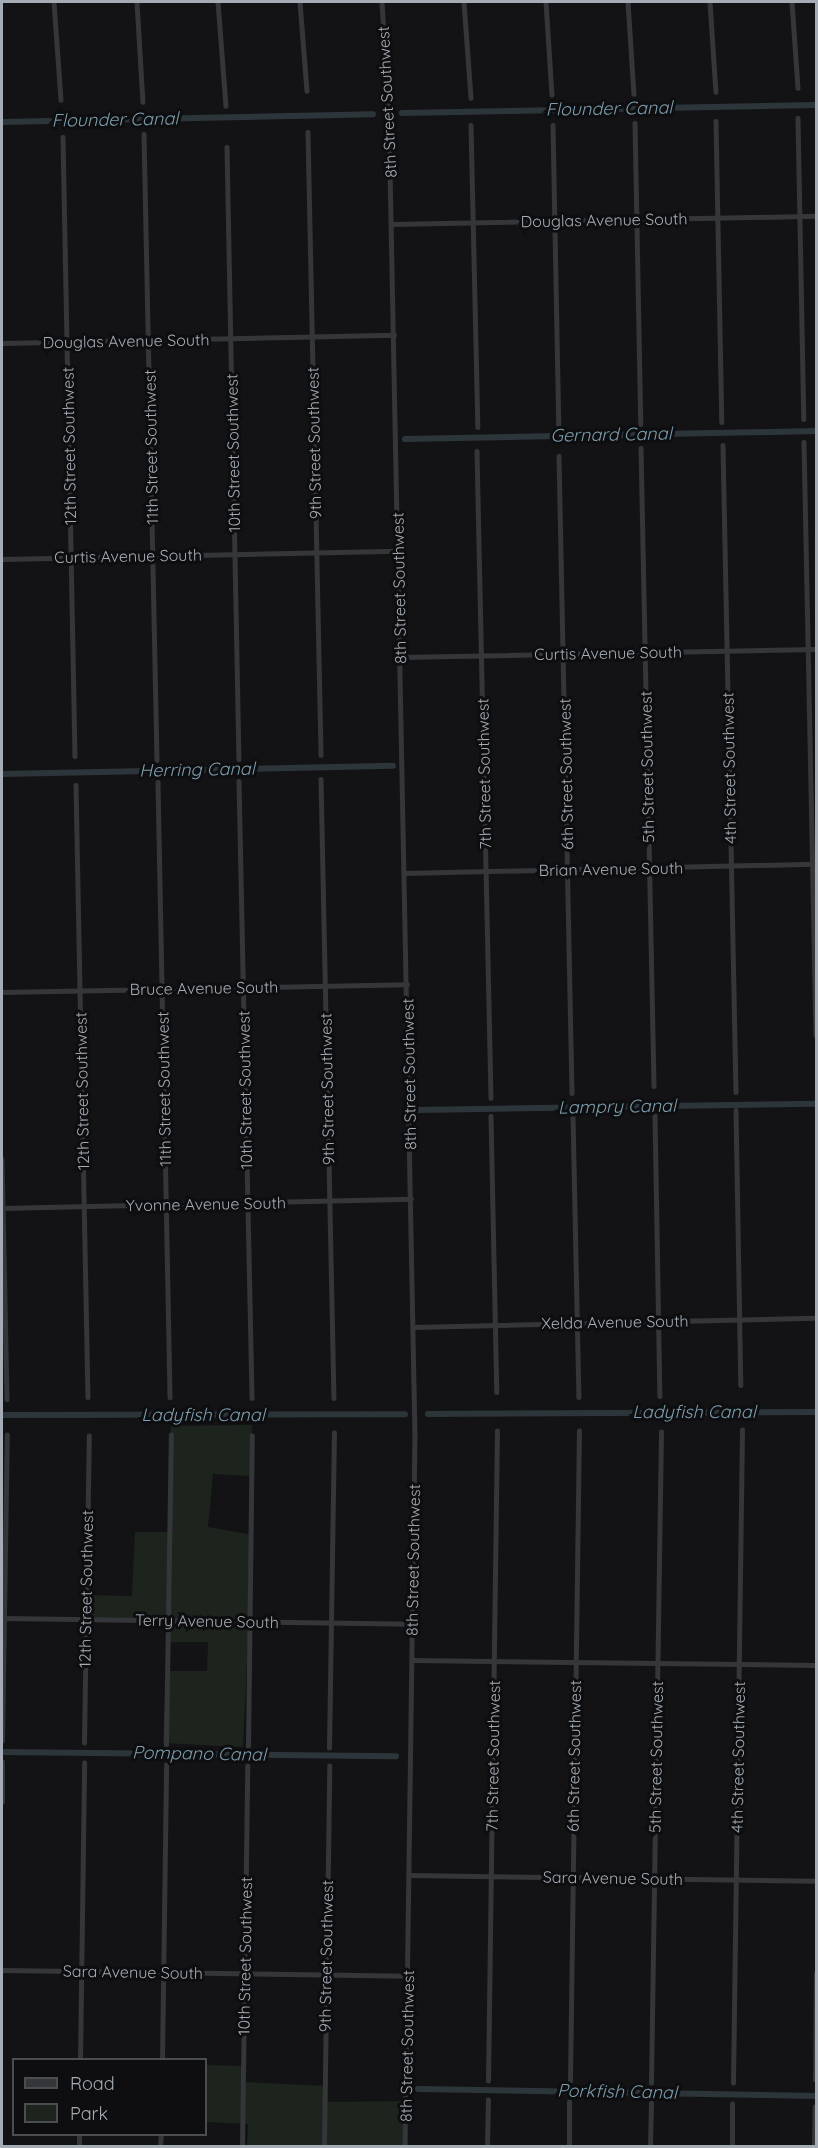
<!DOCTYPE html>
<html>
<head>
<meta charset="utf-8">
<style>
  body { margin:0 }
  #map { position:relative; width:818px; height:2148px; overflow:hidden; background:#131315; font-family:Quicksand,sans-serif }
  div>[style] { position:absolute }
  .green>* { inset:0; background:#1d241d }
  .canal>* { height:6px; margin:-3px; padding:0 3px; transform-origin:3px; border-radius:3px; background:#2c363a }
  .minor>* { height:4.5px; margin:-2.25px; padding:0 2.25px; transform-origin:2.25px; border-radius:2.25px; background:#34363a }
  span { translate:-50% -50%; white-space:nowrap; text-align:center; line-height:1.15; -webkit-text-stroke:6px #0e0e10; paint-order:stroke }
  .street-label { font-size:16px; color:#a5acb5 }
  .water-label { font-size:18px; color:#7d9faf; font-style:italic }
  .frame { position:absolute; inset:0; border:3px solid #a5acb5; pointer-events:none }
  .legend { position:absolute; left:12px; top:2058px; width:195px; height:78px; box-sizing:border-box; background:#0e0e10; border:2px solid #4a4d52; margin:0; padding:8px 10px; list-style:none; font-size:18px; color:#a5acb5 }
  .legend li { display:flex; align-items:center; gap:12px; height:30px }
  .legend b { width:30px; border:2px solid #4a4d52 }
</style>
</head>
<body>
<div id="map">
  <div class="green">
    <div style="clip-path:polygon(252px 1425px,250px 1476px,213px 1474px,208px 1527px,253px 1535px,243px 1747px,163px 1743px,166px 1671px,207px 1671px,208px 1642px,169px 1642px,169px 1621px,84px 1619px,86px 1595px,132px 1596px,135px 1532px,168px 1532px,171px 1426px)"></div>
    <div style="clip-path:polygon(206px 2065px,243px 2066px,244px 2082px,325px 2086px,325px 2102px,407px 2101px,406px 2146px,247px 2146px,248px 2124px,206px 2122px)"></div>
  </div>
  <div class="canal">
    <div style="left:402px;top:113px;width:414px;rotate:-1.1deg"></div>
    <div style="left:2px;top:122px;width:371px;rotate:-1.2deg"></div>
    <div style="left:405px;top:439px;width:411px;rotate:-1.1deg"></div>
    <div style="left:2px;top:774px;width:391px;rotate:-1.2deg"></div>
    <div style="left:418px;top:1110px;width:398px;rotate:-0.9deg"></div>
    <div style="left:428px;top:1414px;width:388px;rotate:-0.3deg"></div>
    <div style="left:2px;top:1415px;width:403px;rotate:-0.1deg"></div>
    <div style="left:2px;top:1752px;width:394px;rotate:0.6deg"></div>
    <div style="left:418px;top:2089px;width:398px;rotate:1deg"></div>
  </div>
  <div class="minor">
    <div style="left:54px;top:2px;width:98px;rotate:85.9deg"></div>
    <div style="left:137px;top:2px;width:100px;rotate:86.6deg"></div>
    <div style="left:218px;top:2px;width:104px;rotate:85.6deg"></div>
    <div style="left:300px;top:2px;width:89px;rotate:85.5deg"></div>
    <div style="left:382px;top:2px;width:116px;rotate:86.5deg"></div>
    <div style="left:389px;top:118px;width:1316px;rotate:88.87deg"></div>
    <div style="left:415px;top:1434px;width:712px;rotate:90.8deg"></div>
    <div style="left:464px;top:2px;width:96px;rotate:85.8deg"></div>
    <div style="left:546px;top:2px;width:93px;rotate:86.3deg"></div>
    <div style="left:628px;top:2px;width:92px;rotate:86.3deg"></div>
    <div style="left:710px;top:2px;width:90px;rotate:86.2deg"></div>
    <div style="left:792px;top:2px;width:86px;rotate:86deg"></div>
    <div style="left:798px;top:118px;width:301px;rotate:88.9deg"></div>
    <div style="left:716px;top:121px;width:301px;rotate:88.9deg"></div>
    <div style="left:635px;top:123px;width:301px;rotate:88.9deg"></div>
    <div style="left:471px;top:125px;width:302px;rotate:88.7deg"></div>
    <div style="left:553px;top:125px;width:301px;rotate:88.9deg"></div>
    <div style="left:308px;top:132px;width:623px;rotate:88.8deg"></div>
    <div style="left:144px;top:134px;width:626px;rotate:88.81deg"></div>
    <div style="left:63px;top:137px;width:619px;rotate:88.89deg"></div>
    <div style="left:227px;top:147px;width:612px;rotate:88.88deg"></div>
    <div style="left:391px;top:224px;width:425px;rotate:-1.1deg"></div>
    <div style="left:2px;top:343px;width:392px;rotate:-1.2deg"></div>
    <div style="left:804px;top:442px;width:593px;rotate:88.84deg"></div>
    <div style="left:723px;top:445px;width:647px;rotate:88.85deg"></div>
    <div style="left:641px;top:448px;width:638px;rotate:88.83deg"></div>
    <div style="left:477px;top:451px;width:647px;rotate:88.76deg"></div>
    <div style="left:559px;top:456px;width:637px;rotate:88.83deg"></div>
    <div style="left:2px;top:559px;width:396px;rotate:-1.2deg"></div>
    <div style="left:400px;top:657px;width:416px;rotate:-1.1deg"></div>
    <div style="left:321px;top:779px;width:619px;rotate:88.8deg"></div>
    <div style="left:239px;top:781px;width:617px;rotate:88.79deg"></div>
    <div style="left:158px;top:782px;width:615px;rotate:88.88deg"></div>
    <div style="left:76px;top:785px;width:612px;rotate:88.88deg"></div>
    <div style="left:405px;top:873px;width:411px;rotate:-1.3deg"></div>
    <div style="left:2px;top:992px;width:405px;rotate:-1.1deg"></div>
    <div style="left:736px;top:1110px;width:275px;rotate:89deg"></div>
    <div style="left:573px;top:1115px;width:282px;rotate:88.8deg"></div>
    <div style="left:655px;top:1115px;width:281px;rotate:89deg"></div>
    <div style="left:491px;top:1116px;width:276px;rotate:88.8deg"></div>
    <div style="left:2px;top:1159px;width:240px;rotate:88.8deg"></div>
    <div style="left:2px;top:1208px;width:409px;rotate:-1.3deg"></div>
    <div style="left:414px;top:1327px;width:402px;rotate:-1.3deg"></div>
    <div style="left:2px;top:1618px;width:411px;rotate:0.8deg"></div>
    <div style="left:412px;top:1660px;width:404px;rotate:0.7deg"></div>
    <div style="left:2px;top:1741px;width:306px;rotate:-89.1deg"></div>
    <div style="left:84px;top:1743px;width:307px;rotate:-89.1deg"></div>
    <div style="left:166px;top:1745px;width:310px;rotate:-89.1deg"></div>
    <div style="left:248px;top:1746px;width:310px;rotate:-89.3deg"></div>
    <div style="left:329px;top:1748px;width:315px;rotate:-89.1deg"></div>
    <div style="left:2px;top:1802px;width:40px;rotate:-90deg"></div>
    <div style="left:409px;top:1875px;width:407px;rotate:0.8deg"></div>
    <div style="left:2px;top:1970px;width:406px;rotate:0.8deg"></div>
    <div style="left:80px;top:2060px;width:297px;rotate:-89.2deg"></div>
    <div style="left:162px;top:2060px;width:295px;rotate:-89.2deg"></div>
    <div style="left:815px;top:2080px;width:106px;rotate:-89.5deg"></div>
    <div style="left:488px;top:2081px;width:650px;rotate:-89.21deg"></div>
    <div style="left:570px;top:2081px;width:650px;rotate:-89.21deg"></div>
    <div style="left:651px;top:2083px;width:651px;rotate:-89.12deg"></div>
    <div style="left:733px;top:2083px;width:653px;rotate:-89.21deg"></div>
    <div style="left:79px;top:2146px;width:12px;rotate:-90deg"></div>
    <div style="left:160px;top:2146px;width:12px;rotate:-85deg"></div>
    <div style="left:242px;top:2146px;width:380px;rotate:-89.2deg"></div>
    <div style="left:324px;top:2146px;width:380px;rotate:-89.2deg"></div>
    <div style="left:487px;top:2146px;width:46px;rotate:-88.8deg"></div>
    <div style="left:569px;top:2146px;width:44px;rotate:-90deg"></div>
    <div style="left:650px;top:2146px;width:43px;rotate:-88.7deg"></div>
    <div style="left:732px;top:2146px;width:42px;rotate:-90deg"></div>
    <div style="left:814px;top:2146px;width:39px;rotate:-89deg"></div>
  </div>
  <div class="street-label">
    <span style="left:387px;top:102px;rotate:-93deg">8th Street Southwest</span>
    <span style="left:604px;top:220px;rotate:-1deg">Douglas Avenue South</span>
    <span style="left:126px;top:341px;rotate:-1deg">Douglas Avenue South</span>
    <span style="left:314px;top:443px;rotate:-91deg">9th Street Southwest</span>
    <span style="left:69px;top:446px;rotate:-91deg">12th Street Southwest</span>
    <span style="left:151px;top:447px;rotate:-91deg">11th Street Southwest</span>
    <span style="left:233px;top:453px;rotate:-91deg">10th Street Southwest</span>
    <span style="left:128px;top:556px;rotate:-1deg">Curtis Avenue South</span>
    <span style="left:399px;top:588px;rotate:-91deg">8th Street Southwest</span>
    <span style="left:608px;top:653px;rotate:-1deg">Curtis Avenue South</span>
    <span style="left:647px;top:767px;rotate:-91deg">5th Street Southwest</span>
    <span style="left:729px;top:768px;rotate:-91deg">4th Street Southwest</span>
    <span style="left:484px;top:774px;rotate:-91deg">7th Street Southwest</span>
    <span style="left:566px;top:774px;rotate:-91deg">6th Street Southwest</span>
    <span style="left:611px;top:869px;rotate:-1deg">Brian Avenue South</span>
    <span style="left:204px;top:988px;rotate:-1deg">Bruce Avenue South</span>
    <span style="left:409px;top:1074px;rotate:-91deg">8th Street Southwest</span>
    <span style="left:164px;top:1089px;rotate:-91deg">11th Street Southwest</span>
    <span style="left:327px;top:1089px;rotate:-91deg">9th Street Southwest</span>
    <span style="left:245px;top:1090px;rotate:-91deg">10th Street Southwest</span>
    <span style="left:82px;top:1091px;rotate:-91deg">12th Street Southwest</span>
    <span style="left:206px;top:1204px;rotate:-1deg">Yvonne Avenue South</span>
    <span style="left:615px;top:1322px;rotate:-1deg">Xelda Avenue South</span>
    <span style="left:413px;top:1560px;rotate:-89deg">8th Street Southwest</span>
    <span style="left:86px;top:1589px;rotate:-89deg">12th Street Southwest</span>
    <span style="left:207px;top:1621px;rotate:1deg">Terry Avenue South</span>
    <span style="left:493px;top:1756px;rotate:-89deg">7th Street Southwest</span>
    <span style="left:574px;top:1756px;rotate:-89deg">6th Street Southwest</span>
    <span style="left:656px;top:1757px;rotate:-89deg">5th Street Southwest</span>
    <span style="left:738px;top:1757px;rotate:-89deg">4th Street Southwest</span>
    <span style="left:613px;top:1878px;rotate:1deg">Sara Avenue South</span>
    <span style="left:245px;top:1956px;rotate:-89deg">10th Street Southwest</span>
    <span style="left:326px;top:1956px;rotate:-89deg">9th Street Southwest</span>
    <span style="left:133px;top:1972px;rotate:1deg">Sara Avenue South</span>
    <span style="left:407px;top:2046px;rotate:-89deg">8th Street Southwest</span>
  </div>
  <div class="water-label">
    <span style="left:609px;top:109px;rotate:-1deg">Flounder Canal</span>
    <span style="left:115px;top:120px;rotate:-1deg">Flounder Canal</span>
    <span style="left:611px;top:435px;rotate:-1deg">Gernard Canal</span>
    <span style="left:197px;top:770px;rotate:-1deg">Herring Canal</span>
    <span style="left:617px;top:1107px;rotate:-1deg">Lampry Canal</span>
    <span style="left:694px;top:1412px">Ladyfish Canal</span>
    <span style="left:203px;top:1415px">Ladyfish Canal</span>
    <span style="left:199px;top:1754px;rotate:1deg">Pompano Canal</span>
    <span style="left:617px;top:2092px;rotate:1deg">Porkfish Canal</span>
  </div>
  <div class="frame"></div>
  <ul class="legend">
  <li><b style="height:8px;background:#34363a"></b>Road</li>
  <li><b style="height:16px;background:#1d241d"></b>Park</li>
  </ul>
</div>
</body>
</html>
